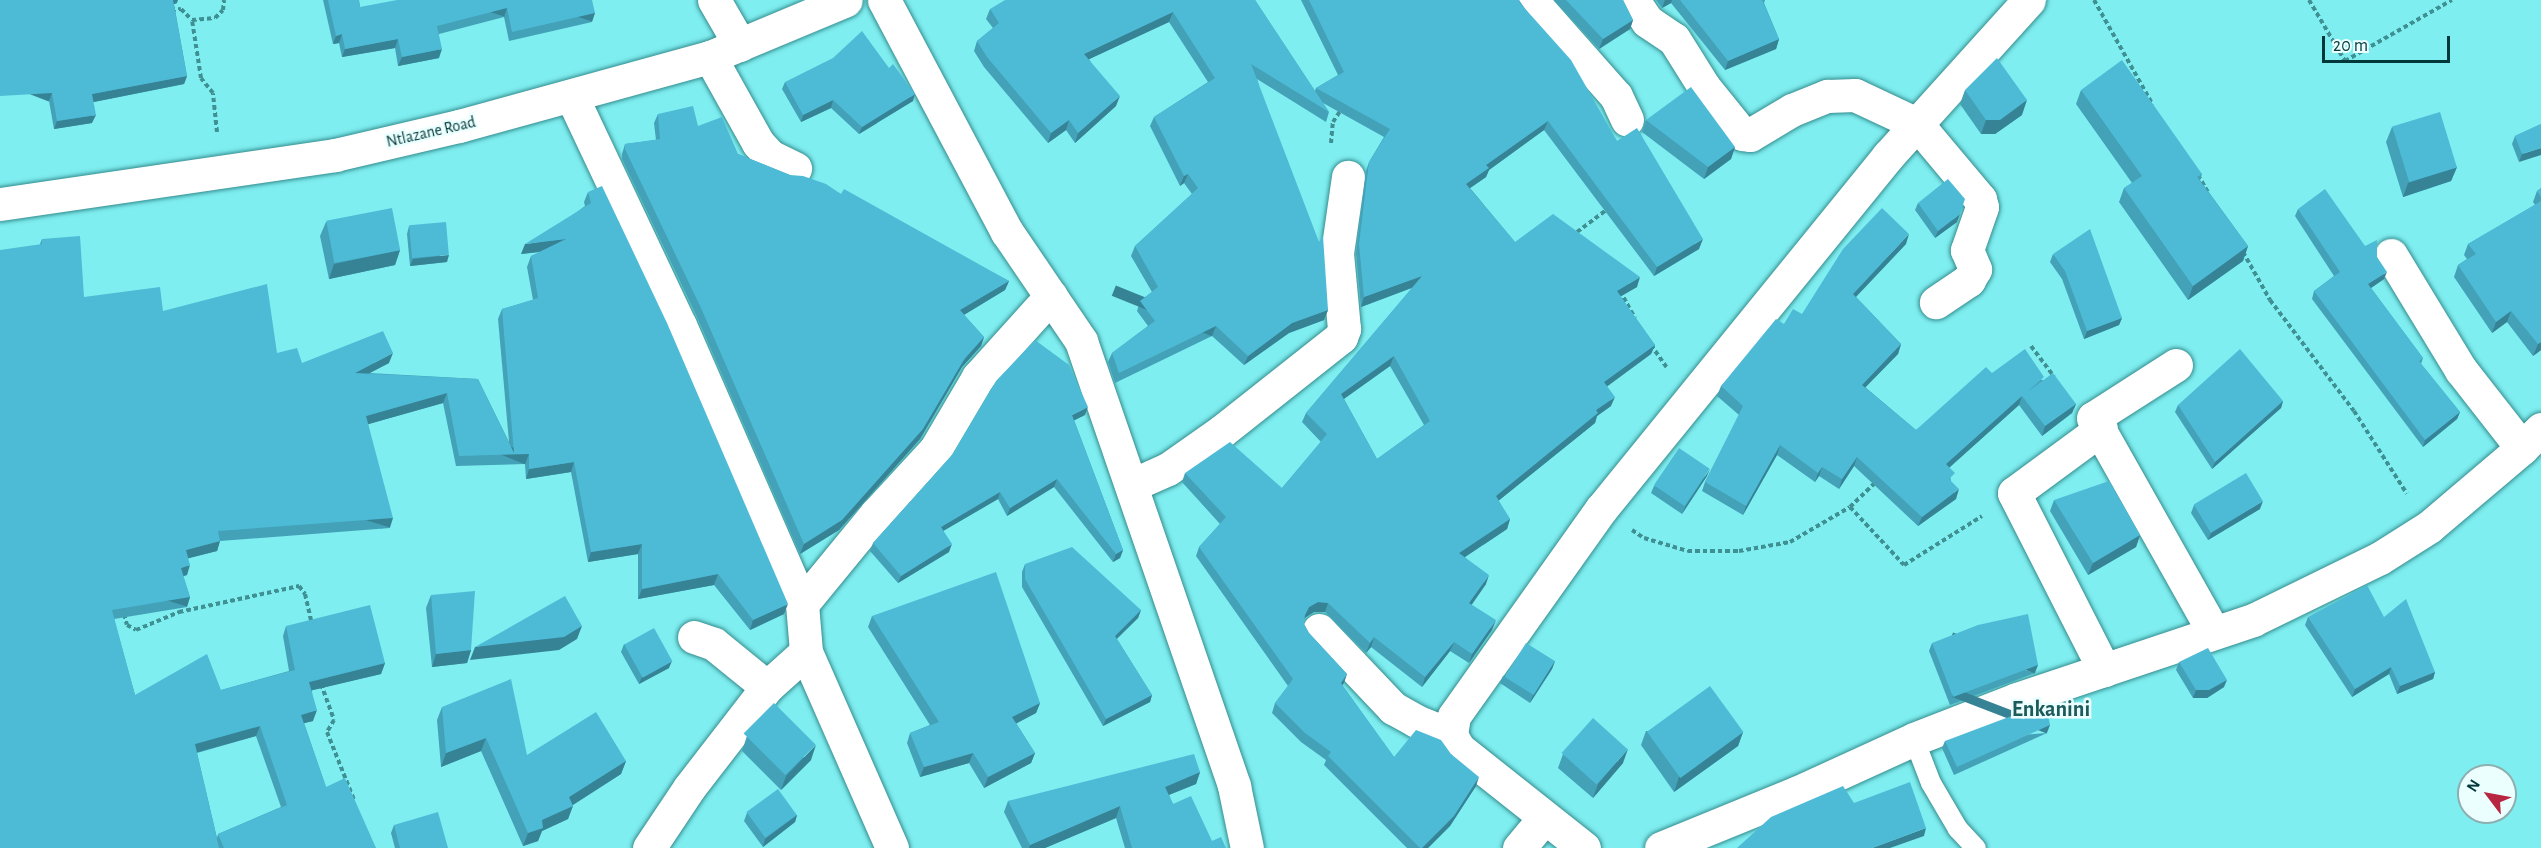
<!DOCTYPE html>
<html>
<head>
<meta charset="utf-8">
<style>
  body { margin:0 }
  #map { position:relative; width:2541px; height:848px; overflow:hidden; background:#7feef0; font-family:"Alegreya Sans",sans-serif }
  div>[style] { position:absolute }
  .path>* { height:4px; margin-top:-2px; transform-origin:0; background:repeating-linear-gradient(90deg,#3f9092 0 4.5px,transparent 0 7.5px) }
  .roads { filter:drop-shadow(0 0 2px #358c8e) drop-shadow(0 0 2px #358c8e) }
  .lane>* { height:20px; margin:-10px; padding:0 10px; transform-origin:10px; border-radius:10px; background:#fff }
  .street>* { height:33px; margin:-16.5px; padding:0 16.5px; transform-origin:16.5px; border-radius:16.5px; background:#fff }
  .secondary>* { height:33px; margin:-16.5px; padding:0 16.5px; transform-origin:16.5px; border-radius:16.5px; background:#fff }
  .wall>* { inset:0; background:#43a1b8 }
  .shaded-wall>* { inset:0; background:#378396; transform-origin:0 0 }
  .building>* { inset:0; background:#4ebbd6; transform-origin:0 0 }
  span { translate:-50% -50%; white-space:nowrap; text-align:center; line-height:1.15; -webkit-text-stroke:5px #ebffff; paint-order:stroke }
  .street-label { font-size:16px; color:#023839 }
  .district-label { font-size:22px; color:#1d5a5b; font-weight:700 }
  .north { position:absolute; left:2457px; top:764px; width:60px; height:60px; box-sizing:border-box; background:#ebffff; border:2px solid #8eafb0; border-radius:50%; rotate:302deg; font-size:16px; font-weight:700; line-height:24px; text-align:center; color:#023839 }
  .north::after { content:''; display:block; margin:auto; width:21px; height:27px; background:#b82741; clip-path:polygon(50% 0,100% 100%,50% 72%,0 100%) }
  .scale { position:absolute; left:2322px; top:36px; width:128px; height:27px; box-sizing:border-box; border:3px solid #023839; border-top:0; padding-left:8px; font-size:18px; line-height:21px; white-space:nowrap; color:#023839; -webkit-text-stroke:4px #ebffff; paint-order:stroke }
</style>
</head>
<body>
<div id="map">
  <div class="path">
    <div style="left:2094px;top:0;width:120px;rotate:60.7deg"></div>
    <div style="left:2309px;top:0;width:71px;rotate:59.5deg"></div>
    <div style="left:2345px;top:61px;width:123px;rotate:-29.7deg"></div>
    <div style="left:171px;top:10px;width:10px;rotate:-6deg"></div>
    <div style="left:181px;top:9px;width:16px;rotate:45deg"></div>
    <div style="left:217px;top:132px;width:39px;rotate:-96deg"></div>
    <div style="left:213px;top:93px;width:19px;rotate:-129deg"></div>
    <div style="left:201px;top:78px;width:59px;rotate:-98.8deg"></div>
    <div style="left:192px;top:20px;width:23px;rotate:-5deg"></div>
    <div style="left:215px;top:18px;width:11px;rotate:-45deg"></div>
    <div style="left:223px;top:10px;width:10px;rotate:-84deg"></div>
    <div style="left:1331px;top:143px;width:21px;rotate:-85deg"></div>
    <div style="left:1333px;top:122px;width:17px;rotate:-57deg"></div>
    <div style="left:2198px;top:175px;width:22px;rotate:60deg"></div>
    <div style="left:1578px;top:233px;width:1px;rotate:-135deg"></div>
    <div style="left:1577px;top:232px;width:39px;rotate:-37deg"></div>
    <div style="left:2243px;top:252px;width:55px;rotate:60.6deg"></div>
    <div style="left:2270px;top:300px;width:139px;rotate:52.9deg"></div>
    <div style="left:2354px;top:411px;width:98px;rotate:57.4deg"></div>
    <div style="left:1620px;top:291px;width:31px;rotate:61deg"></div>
    <div style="left:1651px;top:345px;width:28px;rotate:55deg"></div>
    <div style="left:2031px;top:346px;width:38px;rotate:53deg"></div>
    <div style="left:1850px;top:507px;width:79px;rotate:47deg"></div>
    <div style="left:1904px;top:565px;width:92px;rotate:-32.1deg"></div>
    <div style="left:1632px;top:530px;width:14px;rotate:34deg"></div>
    <div style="left:1644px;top:538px;width:46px;rotate:16.5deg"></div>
    <div style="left:1688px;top:551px;width:51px"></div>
    <div style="left:1739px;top:551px;width:52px;rotate:-10deg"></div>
    <div style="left:1790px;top:542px;width:69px;rotate:-30.3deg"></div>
    <div style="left:1850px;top:507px;width:36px;rotate:-44deg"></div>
    <div style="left:124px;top:614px;width:11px;rotate:75deg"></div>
    <div style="left:127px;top:625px;width:10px;rotate:29deg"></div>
    <div style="left:136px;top:630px;width:47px;rotate:-22.7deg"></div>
    <div style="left:179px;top:612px;width:123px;rotate:-12.2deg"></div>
    <div style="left:299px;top:586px;width:10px;rotate:53deg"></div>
    <div style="left:305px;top:594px;width:31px;rotate:77deg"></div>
    <div style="left:321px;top:684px;width:38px;rotate:70deg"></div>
    <div style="left:334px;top:720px;width:14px;rotate:120deg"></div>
    <div style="left:327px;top:732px;width:73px;rotate:68.3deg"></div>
  </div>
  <div class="roads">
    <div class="lane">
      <div style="left:1914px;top:739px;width:47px;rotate:68.9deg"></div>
      <div style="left:1931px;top:783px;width:53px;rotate:59.6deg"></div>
      <div style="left:1958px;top:829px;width:26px;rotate:47deg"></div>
    </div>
    <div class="street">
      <div style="left:714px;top:0;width:52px;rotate:60deg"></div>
      <div style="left:884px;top:0;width:263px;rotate:62.1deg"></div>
      <div style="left:1007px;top:232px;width:132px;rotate:55.8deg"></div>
      <div style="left:1081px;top:341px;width:471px;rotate:71deg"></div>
      <div style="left:1234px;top:786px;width:63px;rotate:78.2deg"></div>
      <div style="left:1531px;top:0;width:128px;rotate:48.5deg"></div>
      <div style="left:1616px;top:96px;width:26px;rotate:65deg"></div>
      <div style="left:1633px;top:0;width:25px;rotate:56deg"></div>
      <div style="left:1647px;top:21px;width:32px;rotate:34deg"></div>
      <div style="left:1674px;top:39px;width:57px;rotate:58deg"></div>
      <div style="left:1704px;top:87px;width:60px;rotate:51deg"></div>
      <div style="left:1742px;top:134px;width:8px;rotate:7deg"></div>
      <div style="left:1750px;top:135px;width:49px;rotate:-30.8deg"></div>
      <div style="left:1792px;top:110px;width:38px;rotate:-22deg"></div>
      <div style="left:1827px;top:96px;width:28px;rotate:-2deg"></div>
      <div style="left:1855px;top:95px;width:68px;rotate:25.1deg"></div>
      <div style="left:1917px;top:124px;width:98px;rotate:50deg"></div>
      <div style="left:1980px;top:199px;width:8px;rotate:76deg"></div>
      <div style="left:1982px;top:207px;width:46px;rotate:109.2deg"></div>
      <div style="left:1967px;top:250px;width:21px;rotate:67deg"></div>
      <div style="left:1975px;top:269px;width:13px;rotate:119deg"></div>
      <div style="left:1969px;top:280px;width:40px;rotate:146deg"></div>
      <div style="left:710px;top:57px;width:98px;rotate:60.8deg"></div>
      <div style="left:758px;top:143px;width:18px;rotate:47deg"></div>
      <div style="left:770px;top:156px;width:28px;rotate:26deg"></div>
      <div style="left:572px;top:97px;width:252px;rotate:64.7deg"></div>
      <div style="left:680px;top:325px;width:305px;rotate:66.4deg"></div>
      <div style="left:802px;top:604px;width:48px;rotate:85.2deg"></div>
      <div style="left:806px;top:652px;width:214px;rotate:66.3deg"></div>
      <div style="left:2391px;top:255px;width:135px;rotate:58.7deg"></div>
      <div style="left:2461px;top:370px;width:99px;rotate:52deg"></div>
      <div style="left:2176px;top:365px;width:98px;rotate:147.4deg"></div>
      <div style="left:2093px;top:418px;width:244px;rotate:60.6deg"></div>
      <div style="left:2101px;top:429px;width:108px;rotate:143.7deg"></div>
      <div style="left:2014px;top:493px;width:199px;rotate:63deg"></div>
      <div style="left:1132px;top:485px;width:39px;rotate:-24deg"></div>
      <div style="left:1168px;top:469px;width:66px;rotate:-35.1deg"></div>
      <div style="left:1222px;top:431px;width:152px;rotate:-38.3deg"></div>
      <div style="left:1341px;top:337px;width:9px;rotate:-69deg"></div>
      <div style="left:1344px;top:329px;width:76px;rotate:-95.3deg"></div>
      <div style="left:1337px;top:253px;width:77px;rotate:-81.8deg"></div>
      <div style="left:802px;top:604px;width:117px;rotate:-50.6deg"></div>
      <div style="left:876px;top:514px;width:87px;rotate:-47.3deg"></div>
      <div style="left:935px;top:450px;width:85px;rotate:-59.5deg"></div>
      <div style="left:978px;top:377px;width:109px;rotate:-48deg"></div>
      <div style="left:1319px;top:630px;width:108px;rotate:46.5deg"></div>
      <div style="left:1393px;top:708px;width:26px;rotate:29deg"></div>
      <div style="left:1416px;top:721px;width:38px;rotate:22deg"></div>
      <div style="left:694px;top:637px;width:21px;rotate:19deg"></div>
      <div style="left:714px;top:644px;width:68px;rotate:39.1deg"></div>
      <div style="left:649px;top:848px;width:72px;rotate:-56.3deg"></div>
      <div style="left:689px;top:788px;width:128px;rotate:-52.3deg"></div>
      <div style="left:767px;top:687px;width:52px;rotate:-41.9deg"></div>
      <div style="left:1519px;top:848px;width:39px;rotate:-50deg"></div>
      <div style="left:1584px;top:848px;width:159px;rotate:-141.6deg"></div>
      <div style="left:1459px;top:749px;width:16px;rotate:-120deg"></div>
      <div style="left:1451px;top:735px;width:19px;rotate:-81deg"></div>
      <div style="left:1454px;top:716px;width:255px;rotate:-54.6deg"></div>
      <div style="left:1602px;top:508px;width:454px;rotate:-50.9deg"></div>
      <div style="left:1888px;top:156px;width:210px;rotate:-47.9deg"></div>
      <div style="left:1661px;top:848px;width:146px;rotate:-22.2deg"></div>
      <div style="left:1796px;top:793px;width:130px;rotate:-24.6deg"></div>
      <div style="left:1914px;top:739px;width:110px;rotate:-21.2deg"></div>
      <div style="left:2017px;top:699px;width:249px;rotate:-18.5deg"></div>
      <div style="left:2253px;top:620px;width:141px;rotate:-26deg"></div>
      <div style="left:2380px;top:558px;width:58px;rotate:-32.3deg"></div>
      <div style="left:2429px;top:527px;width:122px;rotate:-40.3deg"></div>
      <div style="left:2522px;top:448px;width:27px;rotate:-45deg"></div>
    </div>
    <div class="secondary">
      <div style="left:0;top:204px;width:339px;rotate:-8.3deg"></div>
      <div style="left:335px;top:155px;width:127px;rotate:-13.2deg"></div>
      <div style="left:459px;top:126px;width:260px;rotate:-15.4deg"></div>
      <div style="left:710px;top:57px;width:147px;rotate:-22.7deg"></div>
    </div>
  </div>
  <div class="wall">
    <div style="clip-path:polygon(0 0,177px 3px,174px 4px,187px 76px,184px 84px,93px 102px,92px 123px,54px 129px,49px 101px)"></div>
    <div style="clip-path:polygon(323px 0,359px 0,360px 7px,592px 0,592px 22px,509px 41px,504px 17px,439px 34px,439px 58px,398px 66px,395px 48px,342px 57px,339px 43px,333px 44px)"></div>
    <div style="clip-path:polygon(evenodd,1255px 0,1315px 91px,1316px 88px,1338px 75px,1301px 0,1519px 0,1617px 141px,1699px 249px,1654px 276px,1544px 130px,1489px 170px,1486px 177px,1470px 188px,1515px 242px,1637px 287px,1620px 296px,1655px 345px,1651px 354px,1607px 386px,1611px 406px,1597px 416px,1595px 423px,1498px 501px,1510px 519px,1507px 529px,1465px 557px,1486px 584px,1471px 605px,1492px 630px,1469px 663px,1450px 651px,1422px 687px,1371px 647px,1366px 653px,1325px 612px,1314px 612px,1306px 617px,1304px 619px,1304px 624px,1309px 633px,1347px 674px,1342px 685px,1394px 757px,1451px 754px,1476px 786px,1450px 826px,1428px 848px,1407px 848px,1324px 765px,1326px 760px,1301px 742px,1272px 713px,1275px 703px,1288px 686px,1196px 556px,1199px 547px,1220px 524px,1182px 482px,1185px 473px,1282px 488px,1321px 442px,1302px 422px,1306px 413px,1412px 288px,1361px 307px,1356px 253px,1366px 171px,1369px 162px,1384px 137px,1323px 103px,1329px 112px,1326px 122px,1257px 79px,1328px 310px,1324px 320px,1289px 333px,1244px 365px,1212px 336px,1115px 383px,1108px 362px,1112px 353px,1148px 326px,1137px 311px,1140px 301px,1152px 292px,1131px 256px,1135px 246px,1192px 194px,1184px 183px,1180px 186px,1150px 126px,1154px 117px,1208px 82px,1169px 22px,1089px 59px,1116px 106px,1075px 143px,1066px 130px,1048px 143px,984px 67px,974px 51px,977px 41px,993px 28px,986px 19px,990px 9px,1255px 0,1390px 366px,1424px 425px,1377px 459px,1344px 399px,1390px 366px)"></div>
    <div style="clip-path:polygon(1554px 0,1623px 0,1633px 20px,1630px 29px,1599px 49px)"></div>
    <div style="clip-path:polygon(1656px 0,1765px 0,1764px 3px,1779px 39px,1776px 49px,1725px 70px,1671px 3px,1662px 8px)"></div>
    <div style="clip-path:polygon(889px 68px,913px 101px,859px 134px,831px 108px,801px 122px,782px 89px,785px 82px)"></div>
    <div style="clip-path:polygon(1965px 90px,2022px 115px,1995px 134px,1981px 134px,1960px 104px)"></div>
    <div style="clip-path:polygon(2081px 90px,2202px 174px,2200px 180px,2248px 246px,2243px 261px,2188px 300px,2119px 202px,2124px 188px,2132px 183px,2076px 104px)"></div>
    <div style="clip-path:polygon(658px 114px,698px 126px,738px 154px,790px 175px,841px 194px,1009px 281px,1005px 290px,964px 315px,984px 337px,981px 346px,962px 367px,920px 439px,839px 530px,800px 554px,697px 317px,622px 159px,622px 154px,625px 144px,656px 140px,654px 123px)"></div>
    <div style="clip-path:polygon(1646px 120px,1735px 147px,1731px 159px,1704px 179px,1642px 132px)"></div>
    <div style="clip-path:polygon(2541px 124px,2519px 162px,2512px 144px,2515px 136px)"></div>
    <div style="clip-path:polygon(2392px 127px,2457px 167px,2451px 181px,2403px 197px,2386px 142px)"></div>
    <div style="clip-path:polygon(2541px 188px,2541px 350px,2533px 356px,2507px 322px,2492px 333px,2454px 277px,2458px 265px,2467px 259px,2464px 255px,2468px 244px,2535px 205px,2533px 202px,2537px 191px)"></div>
    <div style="clip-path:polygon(evenodd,588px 192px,784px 614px,750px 630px,714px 585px,638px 599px,638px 554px,588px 562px,571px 472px,526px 479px,525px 464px,456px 466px,443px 403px,368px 424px,390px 528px,220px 541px,217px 551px,188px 558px,187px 575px,183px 576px,190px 597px,187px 607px,114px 619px,135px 695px,221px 690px,289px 671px,283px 636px,286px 626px,385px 663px,381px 674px,312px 690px,313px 721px,304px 723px,326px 787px,376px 848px,0 848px,40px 244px,42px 239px,84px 297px,163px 311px,302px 363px,389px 363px,369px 373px,478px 379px,509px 442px,498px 319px,502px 309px,533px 300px,527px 267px,531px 256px,541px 252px,521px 254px,585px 206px,584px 202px,588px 192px,256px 736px,281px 807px,218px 834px,217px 838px,197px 753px,256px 736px)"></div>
    <div style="clip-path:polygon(1918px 203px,1957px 222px,1935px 238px,1915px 210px)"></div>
    <div style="clip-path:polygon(2298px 209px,2365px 246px,2377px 257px,2384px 279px,2371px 288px,2423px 358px,2421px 364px,2460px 412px,2457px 419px,2423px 447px,2312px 299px,2314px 291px,2334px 276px,2295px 216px)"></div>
    <div style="clip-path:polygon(326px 222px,400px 250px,395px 265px,329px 279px,320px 236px)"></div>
    <div style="clip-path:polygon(409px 226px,447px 262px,410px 266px,407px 234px)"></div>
    <div style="clip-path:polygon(1906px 244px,1856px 297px,1901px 344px,1898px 354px,1865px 387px,1916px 430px,1992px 373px,2043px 380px,2076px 404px,2072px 413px,2042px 436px,2019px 405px,1949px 468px,1951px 482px,1956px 499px,1918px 526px,1854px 466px,1839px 489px,1819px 476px,1815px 482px,1777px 455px,1743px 515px,1702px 491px,1705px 482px,1739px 415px,1717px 396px,1721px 386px,1784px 324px,1802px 314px)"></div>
    <div style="clip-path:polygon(2053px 254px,2122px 318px,2119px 325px,2084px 339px,2062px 279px,2050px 262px)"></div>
    <div style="clip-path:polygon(2283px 401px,2281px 408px,2212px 469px,2175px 412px,2178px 405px)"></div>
    <div style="clip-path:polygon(1085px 415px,1074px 420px,1123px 550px,1120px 558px,1113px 562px,1054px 487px,1007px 516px,998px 499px,943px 531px,949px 552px,898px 583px,870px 551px,873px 543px,952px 455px)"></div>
    <div style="clip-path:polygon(1707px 476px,1682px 514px,1651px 493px,1654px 486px)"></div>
    <div style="clip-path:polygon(2054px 500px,2140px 535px,2136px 547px,2088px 575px,2050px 511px)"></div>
    <div style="clip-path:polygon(2194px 505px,2260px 509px,2208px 540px,2191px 513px)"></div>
    <div style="clip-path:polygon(1025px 564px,1141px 610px,1138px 618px,1117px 639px,1152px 695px,1150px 702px,1103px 726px,1022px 587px,1022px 572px)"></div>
    <div style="clip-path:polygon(431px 595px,471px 650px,467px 663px,432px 667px,426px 608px)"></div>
    <div style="clip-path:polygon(872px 616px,1040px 703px,1036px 713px,1016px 723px,1035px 753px,1031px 763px,984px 788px,969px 763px,920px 777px,907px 743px,910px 733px,930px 725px,868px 627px)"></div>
    <div style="clip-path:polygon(2308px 617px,2435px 672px,2433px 679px,2397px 694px,2389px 674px,2352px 697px,2305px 625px)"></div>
    <div style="clip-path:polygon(1932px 643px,2035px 673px,1950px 705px,1929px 651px)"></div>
    <div style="clip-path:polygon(624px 644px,669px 668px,639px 684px,621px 652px)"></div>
    <div style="clip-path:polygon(1555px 661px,1552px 669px,1530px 703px,1500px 683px,1503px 676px)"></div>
    <div style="clip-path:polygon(2179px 662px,2224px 687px,2207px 698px,2193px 698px,2176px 670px)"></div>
    <div style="clip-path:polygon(442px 707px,527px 755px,626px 761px,621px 774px,573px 805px,568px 819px,542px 831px,538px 841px,523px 846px,481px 751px,441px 767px,437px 720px)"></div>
    <div style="clip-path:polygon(1646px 731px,1743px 732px,1738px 746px,1674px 792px,1641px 745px)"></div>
    <div style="clip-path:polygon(2047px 733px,1954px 775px,1942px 748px,1945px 741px)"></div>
    <div style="clip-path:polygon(747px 736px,811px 760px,781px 790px,742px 751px)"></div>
    <div style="clip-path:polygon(1563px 754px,1623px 763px,1593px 798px,1558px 768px)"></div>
    <div style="clip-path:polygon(1200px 772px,1196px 784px,1169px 795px,1173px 804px,1212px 841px,1226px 848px,1125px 848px,1116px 818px,1045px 848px,1022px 848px,1004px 812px,1008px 801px)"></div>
    <div style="clip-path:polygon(747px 813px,797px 815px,795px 822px,763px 847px,744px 821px)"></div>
    <div style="clip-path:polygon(394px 825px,448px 848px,395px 848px,391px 833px)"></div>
  </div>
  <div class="shaded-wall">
    <div style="clip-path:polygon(171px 0,178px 0,177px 3px,169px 6px)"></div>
    <div style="clip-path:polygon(1665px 0,1672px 0,1671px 3px,1662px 8px)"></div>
    <div style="left:507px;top:8px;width:9px;height:72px;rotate:108deg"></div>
    <div style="clip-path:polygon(1173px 12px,1169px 22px,1081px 63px,1084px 54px)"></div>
    <div style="left:595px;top:13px;width:9px;height:85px;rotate:108deg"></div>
    <div style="clip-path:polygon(1633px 20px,1630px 29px,1599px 49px,1603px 39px)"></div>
    <div style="clip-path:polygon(342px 34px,339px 43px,333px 44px,336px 36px)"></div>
    <div style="clip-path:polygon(398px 39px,395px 48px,342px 57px,345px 49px)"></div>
    <div style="clip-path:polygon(1779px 39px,1776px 49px,1725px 70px,1728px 61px)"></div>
    <div style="clip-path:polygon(442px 49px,439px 58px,398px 66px,402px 57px)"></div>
    <div style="clip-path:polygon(187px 76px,184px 84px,89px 103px,92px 94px)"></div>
    <div style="left:52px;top:93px;width:9px;height:52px;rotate:111deg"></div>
    <div style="clip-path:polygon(915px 94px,913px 101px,859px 134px,862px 127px)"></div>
    <div style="clip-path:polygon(1120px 96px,1116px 106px,1075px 143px,1078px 133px)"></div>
    <div style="clip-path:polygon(833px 100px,831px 108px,801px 122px,803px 115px)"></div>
    <div style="clip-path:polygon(2027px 100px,2022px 115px,1995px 134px,1981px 134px,1986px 120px)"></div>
    <div style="clip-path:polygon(96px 115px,92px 123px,54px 129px,57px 121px)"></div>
    <div style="clip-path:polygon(1069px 120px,1066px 130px,1048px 143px,1051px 133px)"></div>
    <div style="clip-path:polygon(1548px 121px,1544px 130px,1489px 170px,1486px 177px,1463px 193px,1466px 184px,1486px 165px)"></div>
    <div style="clip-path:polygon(1735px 147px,1731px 159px,1704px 179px,1708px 167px)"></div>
    <div style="clip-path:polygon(2541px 148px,2541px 155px,2519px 162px,2522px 154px)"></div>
    <div style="clip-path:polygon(2457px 167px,2451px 181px,2403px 197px,2408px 183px)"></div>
    <div style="clip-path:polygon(1188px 174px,1184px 183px,1180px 186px,1184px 176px)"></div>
    <div style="clip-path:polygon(1960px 214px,1957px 222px,1935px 238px,1938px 231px)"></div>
    <div style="clip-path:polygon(1909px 234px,1906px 244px,1850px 303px,1853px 294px)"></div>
    <div style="clip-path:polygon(566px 239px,562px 249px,521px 254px,525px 244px)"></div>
    <div style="clip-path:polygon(1703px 239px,1699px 249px,1654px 276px,1657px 267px)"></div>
    <div style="clip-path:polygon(2248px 246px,2243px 261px,2188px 300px,2193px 286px)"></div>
    <div style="clip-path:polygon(400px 250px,395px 265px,329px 279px,334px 264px)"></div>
    <div style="clip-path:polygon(449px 255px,447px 262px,410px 266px,413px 259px)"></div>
    <div style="clip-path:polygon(2387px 272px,2384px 279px,2365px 292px,2368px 284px)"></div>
    <div style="clip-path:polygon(1422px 276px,1419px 285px,1361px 307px,1364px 297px)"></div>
    <div style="clip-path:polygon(1640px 277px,1637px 287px,1613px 301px,1617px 291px)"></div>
    <div style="clip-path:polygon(1009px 281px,1005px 290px,957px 319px,960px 310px)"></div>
    <div style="clip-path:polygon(1328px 310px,1324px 320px,1289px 333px,1244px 365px,1248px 356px,1292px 323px)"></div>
    <div style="clip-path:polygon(2511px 311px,2507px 322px,2492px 333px,2496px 322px)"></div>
    <div style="clip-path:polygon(2122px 318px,2119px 325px,2084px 339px,2087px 331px)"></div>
    <div style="left:1216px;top:326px;width:11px;height:108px;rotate:112deg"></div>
    <div style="clip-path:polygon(984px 337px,981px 346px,962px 367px,920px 439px,839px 530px,800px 554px,804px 544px)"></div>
    <div style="clip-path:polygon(2541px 342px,2541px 350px,2533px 356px,2538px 344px)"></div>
    <div style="clip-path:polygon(1901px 344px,1898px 354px,1859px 394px,1862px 385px)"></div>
    <div style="clip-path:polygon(1655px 345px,1651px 354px,1601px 391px,1604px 382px)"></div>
    <div style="clip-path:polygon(393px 353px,389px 363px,351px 383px,355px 373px)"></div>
    <div style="clip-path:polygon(1394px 356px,1390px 366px,1338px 403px,1341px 394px)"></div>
    <div style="clip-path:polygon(447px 393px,443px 403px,362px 426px,366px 416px)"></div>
    <div style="clip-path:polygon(2022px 396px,2019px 405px,1942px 474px,1946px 464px)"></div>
    <div style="clip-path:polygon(1615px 397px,1611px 406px,1597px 416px,1595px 423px,1492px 506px,1496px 496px,1596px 410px)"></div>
    <div style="clip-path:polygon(2283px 401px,2281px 408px,2212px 469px,2215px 462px)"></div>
    <div style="clip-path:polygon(2076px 404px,2072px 413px,2042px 436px,2045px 426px)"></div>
    <div style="clip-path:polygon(1088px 407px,1085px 415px,1069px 423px,1072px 415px)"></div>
    <div style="clip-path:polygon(2460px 412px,2457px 419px,2423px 447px,2425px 440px)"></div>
    <div style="clip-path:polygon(1780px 445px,1777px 455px,1743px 515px,1746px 506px)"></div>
    <div style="left:529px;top:454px;width:11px;height:70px;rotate:112deg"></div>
    <div style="clip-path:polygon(1857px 457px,1854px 466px,1839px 489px,1842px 479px)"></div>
    <div style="clip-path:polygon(574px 462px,571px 472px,526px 479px,529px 469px)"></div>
    <div style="clip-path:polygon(1822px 467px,1819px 476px,1815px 482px,1818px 473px)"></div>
    <div style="clip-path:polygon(1710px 469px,1707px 476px,1682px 514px,1685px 507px)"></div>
    <div style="clip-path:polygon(1057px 479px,1054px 487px,1007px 516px,1010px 508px)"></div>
    <div style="clip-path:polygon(1959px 489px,1956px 499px,1918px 526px,1922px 517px)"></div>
    <div style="clip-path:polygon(1000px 492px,998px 499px,938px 534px,941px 527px)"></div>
    <div style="clip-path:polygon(2263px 501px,2260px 509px,2208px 540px,2211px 533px)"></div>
    <div style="left:393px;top:518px;width:10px;height:175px;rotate:107deg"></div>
    <div style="clip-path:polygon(1510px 519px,1507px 529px,1456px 563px,1459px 553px)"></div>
    <div style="clip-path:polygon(2140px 535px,2136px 547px,2088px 575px,2093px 563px)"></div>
    <div style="clip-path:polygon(220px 541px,217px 551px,182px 560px,186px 550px)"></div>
    <div style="clip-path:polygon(642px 544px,638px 554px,588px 562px,591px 552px)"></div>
    <div style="clip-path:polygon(952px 544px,949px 552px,898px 583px,901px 576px)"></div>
    <div style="clip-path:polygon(1123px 550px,1120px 558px,1113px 562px,1116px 554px)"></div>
    <div style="clip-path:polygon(190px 565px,187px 575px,177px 578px,181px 568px)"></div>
    <div style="clip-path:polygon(718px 574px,714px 585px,638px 599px,642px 589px)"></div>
    <div style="clip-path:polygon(1489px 575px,1486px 584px,1466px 613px,1469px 603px)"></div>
    <div style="left:190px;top:597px;width:10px;height:79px;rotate:107deg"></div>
    <div style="clip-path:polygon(1318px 602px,1328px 603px,1325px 612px,1314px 612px,1306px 617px,1301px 624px,1305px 615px,1309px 607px)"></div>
    <div style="clip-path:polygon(788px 604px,784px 614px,750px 630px,753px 620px)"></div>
    <div style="clip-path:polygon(1141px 610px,1138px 618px,1112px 643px,1115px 636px)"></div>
    <div style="clip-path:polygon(1496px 620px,1492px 630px,1469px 663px,1472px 654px)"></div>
    <div style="clip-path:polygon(582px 626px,577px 639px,559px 650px,470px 660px,475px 647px)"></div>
    <div style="clip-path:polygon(1374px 637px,1371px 647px,1366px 653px,1370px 643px)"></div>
    <div style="clip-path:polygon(1454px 642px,1450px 651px,1422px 687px,1425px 677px)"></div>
    <div style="clip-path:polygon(471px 650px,467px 663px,432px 667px,436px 654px)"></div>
    <div style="clip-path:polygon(672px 661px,669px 668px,639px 684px,642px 677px)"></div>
    <div style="clip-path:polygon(1555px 661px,1552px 669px,1530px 703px,1533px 695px)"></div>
    <div style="clip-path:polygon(385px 663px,381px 674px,305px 692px,309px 682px)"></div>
    <div style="left:2038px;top:665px;width:9px;height:91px;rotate:111deg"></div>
    <div style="clip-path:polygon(2391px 667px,2389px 674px,2352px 697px,2355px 689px)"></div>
    <div style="clip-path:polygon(2435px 672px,2433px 679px,2397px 694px,2400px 686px)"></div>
    <div style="clip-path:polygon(1347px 674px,1344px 683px,1337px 693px,1341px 683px)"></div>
    <div style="clip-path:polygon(2227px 680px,2224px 687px,2207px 698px,2193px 698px,2196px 690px)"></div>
    <div style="clip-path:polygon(1152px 695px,1150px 702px,1103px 726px,1106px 719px)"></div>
    <div style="clip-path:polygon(1040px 703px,1036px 713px,1008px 728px,1012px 717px)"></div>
    <div style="clip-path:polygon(317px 710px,313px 721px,297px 725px,301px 715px)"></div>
    <div style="left:2050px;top:725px;width:9px;height:102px;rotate:111deg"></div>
    <div style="clip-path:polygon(260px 726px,256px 736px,191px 754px,195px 744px)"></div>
    <div style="clip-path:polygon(1743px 732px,1738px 746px,1674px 792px,1679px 777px)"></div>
    <div style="clip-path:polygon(486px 738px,481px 751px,441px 767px,446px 753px)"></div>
    <div style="clip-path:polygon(816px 745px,811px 760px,781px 790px,786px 776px)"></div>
    <div style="clip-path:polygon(1628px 749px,1623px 763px,1593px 798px,1598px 784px)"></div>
    <div style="clip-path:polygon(973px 753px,969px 763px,920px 777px,924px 767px)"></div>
    <div style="clip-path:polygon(1035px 753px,1031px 763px,984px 788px,988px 777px)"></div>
    <div style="clip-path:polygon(626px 761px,621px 774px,568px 808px,573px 806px,568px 819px,542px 831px,538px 841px,523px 846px,528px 833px,542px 820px,569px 797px)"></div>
    <div style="clip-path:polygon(1200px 772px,1196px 784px,1161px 798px,1165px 787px)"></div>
    <div style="clip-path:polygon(1479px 777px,1476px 786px,1450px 826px,1428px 848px,1422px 848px)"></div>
    <div style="clip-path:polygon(1120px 806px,1116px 818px,1045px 848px,1029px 848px,1030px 845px)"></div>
    <div style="clip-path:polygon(797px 815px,795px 822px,763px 847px,765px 839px)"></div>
    <div style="clip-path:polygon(1926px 828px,1924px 836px,1890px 848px,1872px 848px)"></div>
  </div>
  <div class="building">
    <div style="clip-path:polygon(0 0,173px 0,187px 76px,92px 94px,96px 115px,57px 121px,52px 93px,0 96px)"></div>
    <div style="clip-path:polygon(328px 0,359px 0,360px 7px,397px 0,592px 0,595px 13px,512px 32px,507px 8px,437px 26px,442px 49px,402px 57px,398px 39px,345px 49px,342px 34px,336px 36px)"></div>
    <div style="clip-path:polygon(1005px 0,1255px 0,1329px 112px,1251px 64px,1319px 242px,1323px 236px,1328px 310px,1292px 323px,1248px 356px,1216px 326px,1119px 373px,1112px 353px,1155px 321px,1140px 301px,1158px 287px,1135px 246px,1198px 188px,1188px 174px,1184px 176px,1154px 117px,1215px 78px,1173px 12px,1084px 54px,1120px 96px,1078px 133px,1069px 120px,1051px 133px,987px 57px,977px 41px,999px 23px,990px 9px)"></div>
    <div style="clip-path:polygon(evenodd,1309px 0,1519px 0,1520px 3px,1571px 60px,1617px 141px,1637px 128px,1703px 239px,1657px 267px,1548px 121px,1486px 165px,1489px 168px,1466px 184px,1515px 242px,1553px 214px,1640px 277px,1617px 291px,1655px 345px,1604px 382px,1615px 397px,1596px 410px,1598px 413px,1496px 496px,1510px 519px,1459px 553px,1489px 575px,1469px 603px,1496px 620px,1472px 654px,1454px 642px,1425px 677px,1374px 637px,1370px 643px,1328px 603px,1318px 602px,1309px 607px,1305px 615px,1304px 624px,1309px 633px,1347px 674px,1341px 683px,1394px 757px,1416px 730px,1441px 740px,1451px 754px,1479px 777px,1454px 816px,1422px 848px,1420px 848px,1328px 756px,1331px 752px,1305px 733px,1275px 703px,1293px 679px,1199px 547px,1226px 517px,1185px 473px,1230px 442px,1282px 488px,1327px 434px,1306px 413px,1422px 276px,1364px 297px,1359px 244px,1369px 162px,1390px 129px,1316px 88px,1344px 72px,1309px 0,1394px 356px,1430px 421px,1377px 459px,1341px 394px,1394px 356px)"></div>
    <div style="clip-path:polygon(1566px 0,1623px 0,1633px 20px,1603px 39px)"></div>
    <div style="clip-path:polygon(1680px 0,1762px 0,1779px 39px,1728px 61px)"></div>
    <div style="clip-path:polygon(862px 31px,889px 68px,893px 64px,915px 94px,862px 127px,833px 100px,803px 115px,785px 82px,833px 58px)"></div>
    <div style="clip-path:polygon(1997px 58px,2027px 100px,2000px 120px,1986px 120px,1965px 90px)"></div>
    <div style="clip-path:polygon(2122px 60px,2202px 174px,2197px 177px,2248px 246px,2193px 286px,2124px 188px,2142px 176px,2081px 90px)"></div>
    <div style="clip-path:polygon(1691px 87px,1735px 147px,1708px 167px,1646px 120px)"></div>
    <div style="clip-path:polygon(693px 106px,698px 126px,722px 117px,738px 154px,790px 175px,803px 176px,826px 184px,841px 194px,844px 189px,1009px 281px,960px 310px,984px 337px,965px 358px,923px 429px,842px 520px,804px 544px,701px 308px,625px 149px,625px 144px,660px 139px,658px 114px)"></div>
    <div style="left:2440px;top:112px;width:58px;height:50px;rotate:73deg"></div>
    <div style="clip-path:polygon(2541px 124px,2541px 148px,2522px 154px,2515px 136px)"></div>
    <div style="clip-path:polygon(1948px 179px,1965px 199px,1960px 214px,1938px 231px,1918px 203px)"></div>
    <div style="clip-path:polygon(602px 186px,667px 323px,788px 604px,753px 620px,718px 574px,642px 589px,642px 544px,591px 552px,574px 462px,529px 469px,529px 454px,459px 456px,447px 393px,366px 416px,393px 518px,218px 531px,220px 541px,186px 550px,190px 565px,181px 568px,190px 597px,112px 610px,135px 695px,207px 654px,221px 690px,295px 670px,286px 626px,370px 605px,385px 663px,309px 682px,317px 710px,301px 715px,326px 787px,345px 778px,376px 848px,224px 848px,218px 834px,287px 805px,260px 726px,195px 744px,219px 848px,0 848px,0 250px,42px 244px,42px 239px,80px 236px,84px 297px,160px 287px,163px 311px,267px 284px,277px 353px,297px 348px,302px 363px,383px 331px,393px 353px,355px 373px,478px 379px,514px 453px,502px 309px,538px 298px,531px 256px,566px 239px,525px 244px,591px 203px,588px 192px)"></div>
    <div style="clip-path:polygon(2541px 188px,2541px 197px,2537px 191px)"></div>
    <div style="clip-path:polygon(2325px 189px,2365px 246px,2377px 240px,2377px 257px,2387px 272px,2368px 284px,2423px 358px,2419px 361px,2460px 412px,2425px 440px,2314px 291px,2340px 272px,2298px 209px)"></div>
    <div style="clip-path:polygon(2541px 201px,2541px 342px,2538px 344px,2511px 311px,2496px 322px,2458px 265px,2476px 254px,2468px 244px)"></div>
    <div style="left:392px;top:208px;width:43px;height:67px;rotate:79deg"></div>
    <div style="clip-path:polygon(1882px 208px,1909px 234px,1853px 294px,1901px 344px,1862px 385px,1916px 430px,1986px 367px,1992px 373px,2025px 349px,2044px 377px,2027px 392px,2053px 373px,2076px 404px,2045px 426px,2022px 396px,1946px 464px,1955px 473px,1949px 479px,1959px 489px,1922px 517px,1857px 457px,1842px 479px,1822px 467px,1818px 473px,1780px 445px,1746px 506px,1705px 482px,1743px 406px,1721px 386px,1776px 319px,1784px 324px,1793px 309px,1802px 314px,1843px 249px)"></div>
    <div style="left:446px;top:222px;width:33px;height:37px;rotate:85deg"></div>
    <div style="clip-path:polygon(2090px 229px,2122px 318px,2087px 331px,2065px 271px,2053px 254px)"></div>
    <div style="clip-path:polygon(1035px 340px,1069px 365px,1088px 407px,1072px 415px,1123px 550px,1116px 554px,1057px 479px,1010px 508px,1000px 492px,941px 527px,952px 544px,901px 576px,873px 543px,952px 455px,996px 381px)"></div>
    <div style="clip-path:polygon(2240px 349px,2283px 401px,2215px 462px,2178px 405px)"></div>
    <div style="left:1679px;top:448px;width:37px;height:45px;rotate:34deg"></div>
    <div style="left:2246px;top:473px;width:33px;height:61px;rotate:59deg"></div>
    <div style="clip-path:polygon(2109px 481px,2140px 535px,2093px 563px,2054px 500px)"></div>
    <div style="clip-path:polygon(1072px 547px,1141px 610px,1115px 636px,1152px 695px,1106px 719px,1025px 579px,1025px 564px)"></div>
    <div style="clip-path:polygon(996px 572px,1040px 703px,1012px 717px,1035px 753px,988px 777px,973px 753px,924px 767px,910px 733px,939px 722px,872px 616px)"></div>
    <div style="clip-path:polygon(2367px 585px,2384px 617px,2406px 599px,2435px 672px,2400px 686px,2391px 667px,2355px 689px,2308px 617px)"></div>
    <div style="clip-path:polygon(475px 591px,471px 650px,436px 654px,431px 595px)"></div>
    <div style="clip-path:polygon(565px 596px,582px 626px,564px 637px,475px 647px)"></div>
    <div style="clip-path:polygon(2028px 614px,2038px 665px,1953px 697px,1932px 643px,1978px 625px)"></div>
    <div style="left:654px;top:628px;width:38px;height:34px;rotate:61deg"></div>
    <div style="left:1526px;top:643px;width:34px;height:40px;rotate:32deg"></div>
    <div style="clip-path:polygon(2208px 648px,2227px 680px,2209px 690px,2196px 690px,2179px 662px)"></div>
    <div style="clip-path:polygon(511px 679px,527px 755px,596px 712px,626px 761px,569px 797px,573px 806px,542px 820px,543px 828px,528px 833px,486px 738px,446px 753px,442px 707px)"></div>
    <div style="left:1710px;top:686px;width:57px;height:78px;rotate:54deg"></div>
    <div style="left:774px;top:703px;width:59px;height:43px;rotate:45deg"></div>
    <div style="clip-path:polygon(2046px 703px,2050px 725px,1957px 767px,1945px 741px)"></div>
    <div style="left:1593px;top:718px;width:47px;height:47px;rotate:42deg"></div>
    <div style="clip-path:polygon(1194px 754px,1200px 772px,1165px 787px,1173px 804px,1191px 796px,1212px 841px,1221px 837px,1226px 848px,1132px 848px,1120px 806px,1030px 845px,1008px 801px)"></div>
    <div style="clip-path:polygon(1910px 782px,1926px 828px,1872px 848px,1737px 848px,1771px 817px,1843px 786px,1854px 803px)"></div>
    <div style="left:778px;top:789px;width:32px;height:39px;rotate:54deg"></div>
    <div style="clip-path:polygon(438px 812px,448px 848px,400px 848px,394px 825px)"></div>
  </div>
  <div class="street-label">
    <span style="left:431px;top:132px;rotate:-13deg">Ntlazane Road</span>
  </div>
  <div class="district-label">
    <span style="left:2051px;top:710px">Enkanini</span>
  </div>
  <div class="north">N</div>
  <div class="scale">20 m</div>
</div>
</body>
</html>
